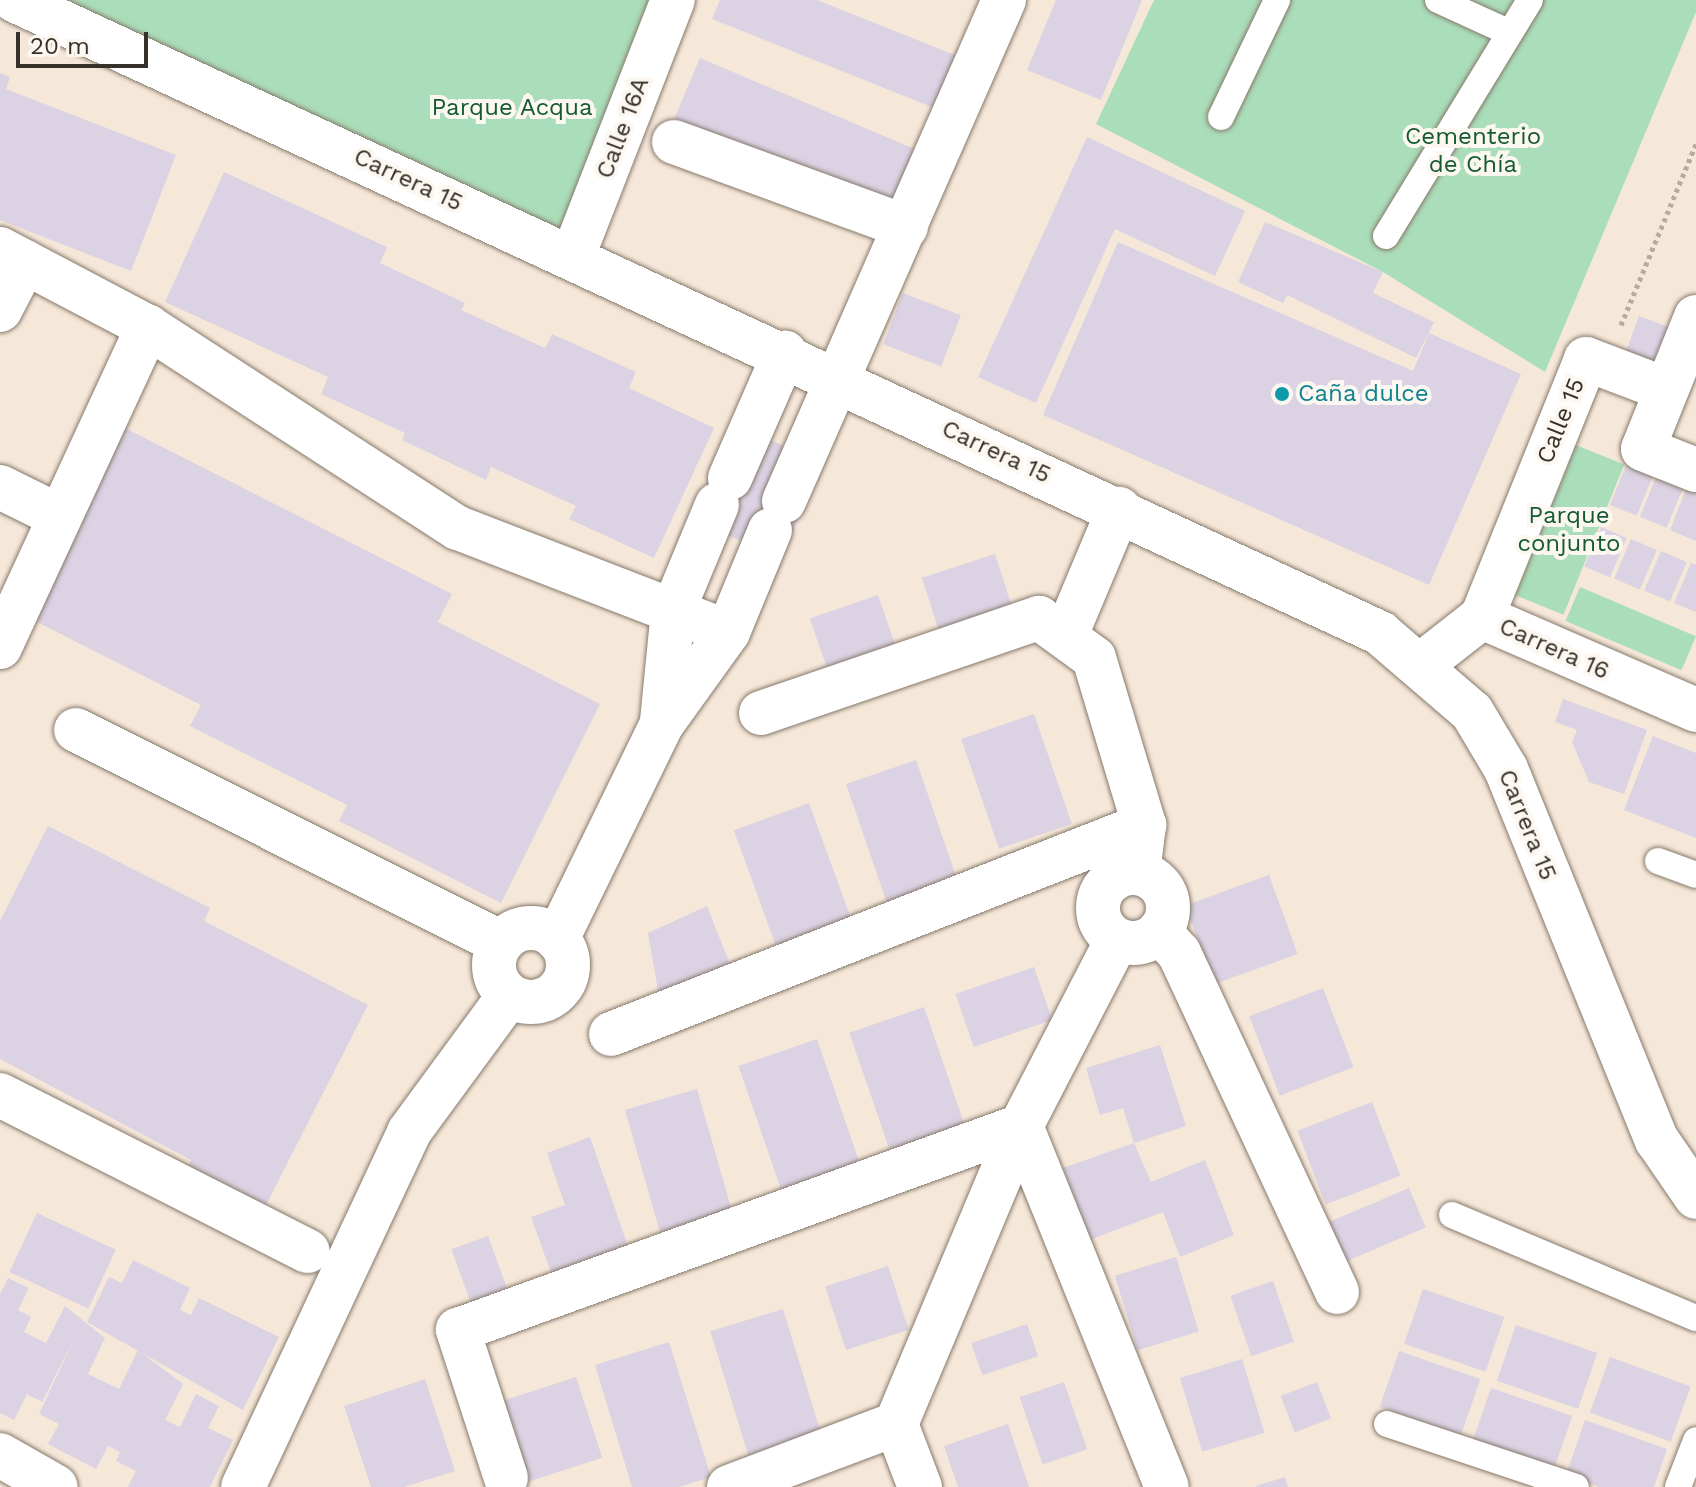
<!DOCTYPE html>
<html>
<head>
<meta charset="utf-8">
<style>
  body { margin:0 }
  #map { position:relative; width:1696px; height:1487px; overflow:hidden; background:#f6e8d9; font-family:"Work Sans",sans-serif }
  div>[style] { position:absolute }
  .green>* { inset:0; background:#aaddb9; transform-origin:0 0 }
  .building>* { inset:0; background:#dbd2e3; transform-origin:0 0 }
  .path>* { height:5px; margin-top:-2.5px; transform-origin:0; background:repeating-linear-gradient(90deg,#b6ab9f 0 4px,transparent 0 8px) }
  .roads { filter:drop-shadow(0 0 2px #867a6c) drop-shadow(0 0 2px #867a6c) }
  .lane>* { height:26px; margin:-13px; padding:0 13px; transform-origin:13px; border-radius:13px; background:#fff }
  .street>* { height:44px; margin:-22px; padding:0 22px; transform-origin:22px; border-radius:22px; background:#fff }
  .street>.ring { margin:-22px; padding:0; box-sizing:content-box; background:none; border:44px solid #fff; border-radius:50% }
  .secondary>* { height:44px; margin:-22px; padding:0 22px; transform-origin:22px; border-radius:22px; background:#fff }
  .dots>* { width:22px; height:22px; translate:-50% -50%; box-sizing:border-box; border:4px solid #fdf7f1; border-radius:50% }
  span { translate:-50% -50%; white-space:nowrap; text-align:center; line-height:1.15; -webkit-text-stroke:8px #fdf7f1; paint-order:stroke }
  .park-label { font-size:24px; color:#145b34 }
  .street-label { font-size:24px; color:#35302a }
  .culture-label { font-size:24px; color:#0d838f }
  .left { translate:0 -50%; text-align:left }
  .scale { position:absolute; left:16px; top:32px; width:132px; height:36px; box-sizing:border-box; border:4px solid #35302a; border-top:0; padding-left:10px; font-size:24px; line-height:28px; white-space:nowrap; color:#35302a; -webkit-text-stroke:6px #fdf7f1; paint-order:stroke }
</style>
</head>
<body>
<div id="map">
  <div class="green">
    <div style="clip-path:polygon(14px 0,673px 0,573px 256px)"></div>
    <div style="clip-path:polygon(1154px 0,1696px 0,1696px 12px,1545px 372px,1383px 272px,1096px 124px)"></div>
    <div style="left:1576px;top:445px;width:52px;height:162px;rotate:22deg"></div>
    <div style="left:1580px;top:587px;width:126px;height:37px;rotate:23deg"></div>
  </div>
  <div class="building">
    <div style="clip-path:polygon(720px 0,817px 0,960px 57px,939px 110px,712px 19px)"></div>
    <div style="clip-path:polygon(1056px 0,1142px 0,1101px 100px,1027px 70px)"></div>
    <div style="left:700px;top:58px;width:235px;height:73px;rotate:23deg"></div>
    <div style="clip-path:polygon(0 73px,10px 77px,6px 89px,176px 155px,131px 271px,0 220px)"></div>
    <div style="clip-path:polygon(1087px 137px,1245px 211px,1215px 276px,1115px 229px,1036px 403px,978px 377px)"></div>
    <div style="clip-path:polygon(224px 172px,387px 247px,380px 263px,465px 303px,461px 310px,545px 348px,552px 334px,636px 372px,629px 388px,714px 428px,654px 558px,569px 519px,576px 506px,491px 467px,486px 480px,402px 440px,405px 433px,321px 394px,328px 377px,165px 302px)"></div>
    <div style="clip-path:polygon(1265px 222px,1383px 272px,1373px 293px,1434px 322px,1416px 358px,1287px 295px,1283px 303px,1238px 282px)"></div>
    <div style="clip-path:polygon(1118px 242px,1413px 371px,1429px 333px,1521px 374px,1429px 585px,1043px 415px)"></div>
    <div style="left:903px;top:293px;width:62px;height:55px;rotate:21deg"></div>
    <div style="left:1639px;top:316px;width:35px;height:52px;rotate:20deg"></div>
    <div style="clip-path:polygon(125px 428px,452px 594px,438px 622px,600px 704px,501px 903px,339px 821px,347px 805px,190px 726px,201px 705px,31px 619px)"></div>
    <div style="clip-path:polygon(764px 438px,788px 447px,803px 508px,790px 538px,747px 543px,724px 534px,702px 499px,715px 471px)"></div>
    <div style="left:1626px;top:465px;width:29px;height:43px;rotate:22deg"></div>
    <div style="left:1656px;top:477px;width:29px;height:43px;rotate:22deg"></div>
    <div style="clip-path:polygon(1686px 489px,1696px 493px,1696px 541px,1670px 530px)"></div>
    <div style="left:1601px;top:527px;width:28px;height:43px;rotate:23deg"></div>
    <div style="left:1631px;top:539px;width:28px;height:43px;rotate:23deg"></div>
    <div style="left:1661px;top:551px;width:28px;height:43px;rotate:23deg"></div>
    <div style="left:995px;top:554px;width:60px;height:77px;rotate:72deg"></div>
    <div style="clip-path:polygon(1691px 563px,1696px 565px,1696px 612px,1674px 603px)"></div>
    <div style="left:878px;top:595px;width:68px;height:72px;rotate:71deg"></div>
    <div style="clip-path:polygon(1563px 699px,1647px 730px,1624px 794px,1589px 782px,1572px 742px,1577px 730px,1555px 722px)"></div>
    <div style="left:1034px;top:714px;width:116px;height:77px;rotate:71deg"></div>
    <div style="clip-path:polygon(1653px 736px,1696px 753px,1696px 838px,1624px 810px)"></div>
    <div style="left:916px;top:760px;width:131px;height:74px;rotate:71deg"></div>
    <div style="left:809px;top:803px;width:131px;height:80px;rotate:70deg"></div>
    <div style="clip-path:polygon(48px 826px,210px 908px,204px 921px,368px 1005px,264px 1209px,187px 1168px,191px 1160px,0 1059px,0 921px)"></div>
    <div style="left:1269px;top:875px;width:84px;height:89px;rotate:70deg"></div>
    <div style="clip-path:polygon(707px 906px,735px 977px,660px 1002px,648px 933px)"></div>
    <div style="left:1034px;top:967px;width:56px;height:83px;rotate:71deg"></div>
    <div style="left:1323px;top:988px;width:85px;height:79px;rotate:69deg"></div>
    <div style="left:924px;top:1007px;width:124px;height:79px;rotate:71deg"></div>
    <div style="left:817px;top:1039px;width:143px;height:83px;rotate:71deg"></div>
    <div style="clip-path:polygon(1160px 1045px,1186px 1126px,1134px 1143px,1123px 1108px,1100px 1115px,1086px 1068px)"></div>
    <div style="left:697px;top:1089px;width:141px;height:75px;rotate:74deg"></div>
    <div style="left:1372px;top:1102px;width:79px;height:80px;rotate:69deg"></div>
    <div style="clip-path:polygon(590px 1137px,631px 1255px,554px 1281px,531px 1217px,565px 1205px,547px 1153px)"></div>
    <div style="clip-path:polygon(1134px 1143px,1151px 1182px,1205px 1160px,1234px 1235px,1180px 1257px,1163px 1212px,1089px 1240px,1063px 1168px)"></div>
    <div style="left:1409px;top:1188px;width:43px;height:90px;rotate:67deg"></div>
    <div style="left:37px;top:1213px;width:87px;height:65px;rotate:25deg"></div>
    <div style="left:488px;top:1236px;width:66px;height:39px;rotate:70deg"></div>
    <div style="left:1176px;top:1257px;width:78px;height:64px;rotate:73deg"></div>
    <div style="clip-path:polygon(133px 1260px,190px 1288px,180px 1310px,191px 1315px,199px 1298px,279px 1337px,243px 1410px,87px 1322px,109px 1277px,122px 1283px)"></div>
    <div style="left:888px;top:1266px;width:67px;height:66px;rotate:72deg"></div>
    <div style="clip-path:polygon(8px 1278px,29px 1288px,18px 1310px,31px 1317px,24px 1332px,46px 1343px,65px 1306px,105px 1338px,88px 1374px,119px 1389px,138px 1350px,183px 1384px,165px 1420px,180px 1427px,196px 1394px,219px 1406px,208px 1428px,233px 1440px,210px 1487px,128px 1487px,136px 1471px,116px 1461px,120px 1452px,108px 1446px,96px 1469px,48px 1444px,59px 1424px,39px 1414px,74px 1339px,42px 1402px,27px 1394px,14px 1420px,0 1413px,0 1294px)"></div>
    <div style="left:1273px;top:1281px;width:64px;height:45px;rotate:71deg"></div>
    <div style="left:1423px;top:1289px;width:86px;height:58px;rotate:19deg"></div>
    <div style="left:783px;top:1309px;width:134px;height:76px;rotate:73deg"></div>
    <div style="left:1027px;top:1324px;width:34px;height:59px;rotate:71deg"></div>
    <div style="left:1516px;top:1325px;width:86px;height:59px;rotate:19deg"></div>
    <div style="clip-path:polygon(669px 1342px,711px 1477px,679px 1487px,632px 1487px,595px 1365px)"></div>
    <div style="left:1399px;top:1351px;width:86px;height:59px;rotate:19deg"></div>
    <div style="left:1610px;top:1357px;width:86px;height:59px;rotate:20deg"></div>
    <div style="left:1242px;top:1359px;width:77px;height:65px;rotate:73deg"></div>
    <div style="left:576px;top:1377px;width:85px;height:81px;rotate:72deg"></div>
    <div style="clip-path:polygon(425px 1379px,455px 1471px,404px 1487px,371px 1487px,344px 1406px)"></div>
    <div style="left:1064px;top:1382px;width:71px;height:47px;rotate:71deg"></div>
    <div style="left:1317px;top:1382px;width:39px;height:39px;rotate:69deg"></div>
    <div style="left:1491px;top:1388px;width:86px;height:59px;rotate:19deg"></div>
    <div style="clip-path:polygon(1585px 1420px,1667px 1449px,1654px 1487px,1599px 1487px,1566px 1475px)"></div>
    <div style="clip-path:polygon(1008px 1424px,1029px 1487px,958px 1487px,944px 1446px)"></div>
    <div style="clip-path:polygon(1285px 1477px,1288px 1487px,1256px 1487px,1256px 1486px)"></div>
  </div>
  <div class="path">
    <div style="left:1621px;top:325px;width:196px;rotate:-67.5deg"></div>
  </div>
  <div class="roads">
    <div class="lane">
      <div style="left:1438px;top:0;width:79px;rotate:24.6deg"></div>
      <div style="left:1221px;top:117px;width:130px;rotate:-64.4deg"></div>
      <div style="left:1386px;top:236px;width:276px;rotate:-58.6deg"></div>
      <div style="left:1658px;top:861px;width:40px;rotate:20.2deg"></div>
      <div style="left:1452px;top:1215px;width:265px;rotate:22.9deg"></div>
      <div style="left:1387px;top:1424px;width:199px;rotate:18.4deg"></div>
      <div style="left:1678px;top:1487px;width:50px;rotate:-69deg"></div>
    </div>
    <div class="street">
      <div style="left:674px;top:142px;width:247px;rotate:20.1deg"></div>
      <div style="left:0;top:249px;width:167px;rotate:27.8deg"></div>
      <div style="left:148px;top:327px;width:369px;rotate:33deg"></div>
      <div style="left:458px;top:528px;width:289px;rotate:21.1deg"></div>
      <div style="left:573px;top:256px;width:275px;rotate:-68.7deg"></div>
      <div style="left:0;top:310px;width:54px;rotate:-62.5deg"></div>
      <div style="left:1696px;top:317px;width:142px;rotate:111.9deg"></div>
      <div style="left:1643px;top:449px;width:57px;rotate:21.6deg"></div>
      <div style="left:730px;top:478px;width:137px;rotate:-66.4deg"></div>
      <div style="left:0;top:487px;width:66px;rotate:26.2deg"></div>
      <div style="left:784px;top:501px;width:547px;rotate:-66.29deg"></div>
      <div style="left:1482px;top:617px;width:278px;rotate:-68deg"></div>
      <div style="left:1586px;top:359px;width:85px;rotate:20.8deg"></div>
      <div style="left:1482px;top:617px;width:233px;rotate:23.5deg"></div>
      <div style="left:1066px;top:635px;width:137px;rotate:-67.2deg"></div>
      <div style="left:0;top:647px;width:353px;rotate:-65.2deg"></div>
      <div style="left:1422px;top:664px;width:76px;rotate:-38.1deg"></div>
      <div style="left:761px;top:713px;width:294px;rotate:-18.9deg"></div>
      <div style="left:1039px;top:618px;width:68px;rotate:36deg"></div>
      <div style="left:1094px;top:658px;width:174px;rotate:73.3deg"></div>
      <div style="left:1144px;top:825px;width:48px;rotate:97.1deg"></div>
      <div style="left:662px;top:721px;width:111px;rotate:-84.3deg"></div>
      <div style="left:673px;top:611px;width:115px;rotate:-67.5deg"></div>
      <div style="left:76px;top:730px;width:475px;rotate:26.6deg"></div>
      <div class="ring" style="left:1098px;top:873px;width:26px;height:26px"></div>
      <div class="ring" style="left:494px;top:928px;width:30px;height:30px"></div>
      <div style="left:1159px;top:931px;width:30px;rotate:48deg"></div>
      <div style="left:1179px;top:953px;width:374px;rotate:65deg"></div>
      <div style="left:557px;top:939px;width:239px;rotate:-64deg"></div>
      <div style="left:662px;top:724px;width:113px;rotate:-54.3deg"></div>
      <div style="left:728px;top:632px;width:110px;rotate:-67.6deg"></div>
      <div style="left:611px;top:1034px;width:573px;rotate:-21.41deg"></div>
      <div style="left:0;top:1095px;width:345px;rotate:26.9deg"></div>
      <div style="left:0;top:1455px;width:64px;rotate:29.7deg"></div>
      <div style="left:506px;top:1478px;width:156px;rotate:-108deg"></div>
      <div style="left:458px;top:1330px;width:599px;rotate:-19.92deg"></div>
      <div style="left:1021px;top:1126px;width:389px;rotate:68deg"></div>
      <div style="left:243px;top:1487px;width:392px;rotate:-64.9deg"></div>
      <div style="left:409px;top:1132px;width:169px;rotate:-53.7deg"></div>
      <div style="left:729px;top:1487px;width:178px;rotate:-20.7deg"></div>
      <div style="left:920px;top:1487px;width:67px;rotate:-110.9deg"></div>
      <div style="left:896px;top:1424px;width:323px;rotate:-67.2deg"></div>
      <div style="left:1021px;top:1126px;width:209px;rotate:-62.7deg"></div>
    </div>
    <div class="secondary">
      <div style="left:14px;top:0;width:1506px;rotate:24.86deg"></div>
      <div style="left:1380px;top:633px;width:121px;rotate:40.7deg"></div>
      <div style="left:1472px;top:712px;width:66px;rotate:59.2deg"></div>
      <div style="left:1506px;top:769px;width:401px;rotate:67.9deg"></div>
      <div style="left:1657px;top:1140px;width:69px;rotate:55.6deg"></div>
    </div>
  </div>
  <div class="dots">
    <div style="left:1282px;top:394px;background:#0f9aa8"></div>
  </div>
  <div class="park-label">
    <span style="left:512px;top:108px">Parque Acqua</span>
    <span style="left:1473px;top:151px">Cementerio<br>de Chía</span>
    <span style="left:1569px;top:530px">Parque<br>conjunto</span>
  </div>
  <div class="street-label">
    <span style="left:623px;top:128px;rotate:-69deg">Calle 16A</span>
    <span style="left:408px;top:180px;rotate:25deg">Carrera 15</span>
    <span style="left:1561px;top:421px;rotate:-68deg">Calle 15</span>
    <span style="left:996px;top:452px;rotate:25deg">Carrera 15</span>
    <span style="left:1554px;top:649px;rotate:24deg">Carrera 16</span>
    <span style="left:1527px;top:825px;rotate:68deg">Carrera 15</span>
  </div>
  <div class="culture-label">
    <span class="left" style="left:1298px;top:394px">Caña dulce</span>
  </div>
  <div class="scale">20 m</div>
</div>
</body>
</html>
